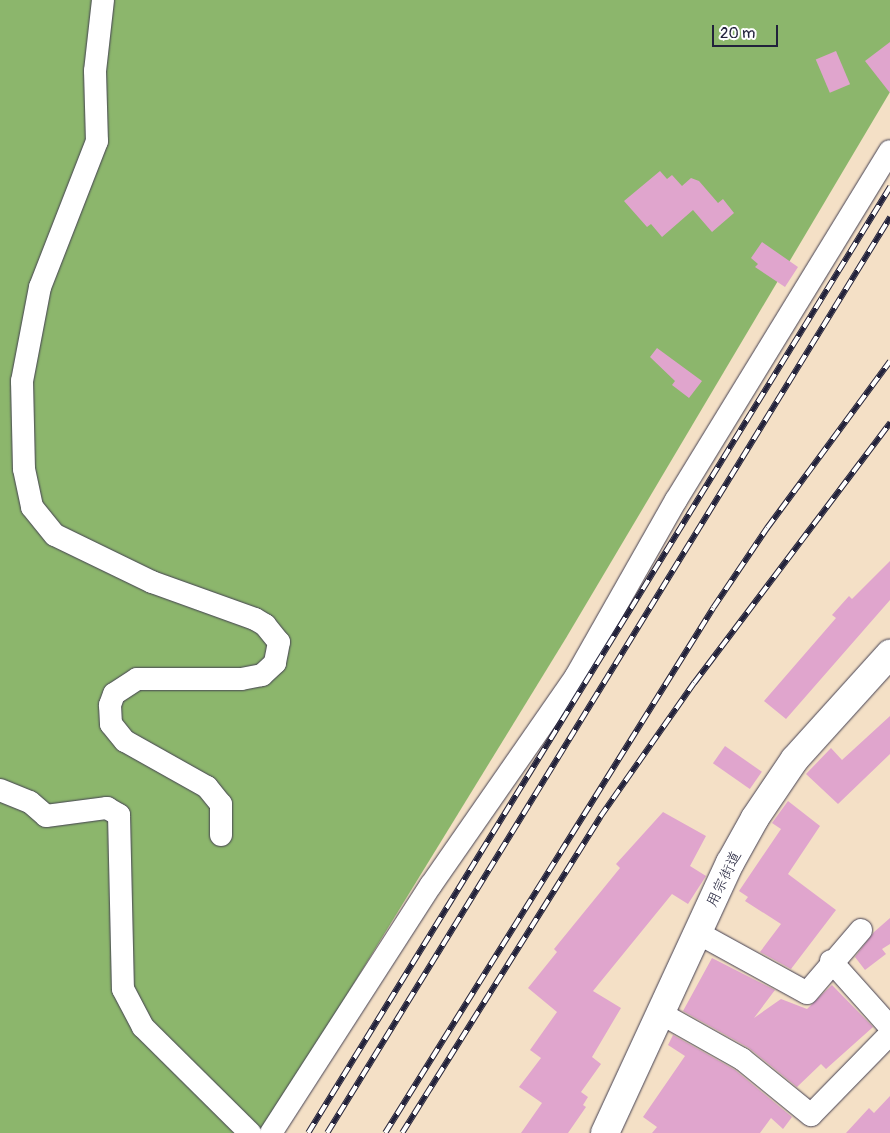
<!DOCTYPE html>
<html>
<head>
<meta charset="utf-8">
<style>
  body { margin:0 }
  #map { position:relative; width:890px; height:1133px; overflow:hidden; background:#f4e0c6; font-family:Pangolin,"Klee One",sans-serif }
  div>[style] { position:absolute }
  .forest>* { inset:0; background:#8cb66c }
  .building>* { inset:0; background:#e0a5cd; transform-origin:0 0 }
  .roads { filter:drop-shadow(0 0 1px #423e50) drop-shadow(0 0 1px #423e50) }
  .street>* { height:22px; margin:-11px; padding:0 11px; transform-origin:11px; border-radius:11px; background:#fff }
  .secondary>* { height:28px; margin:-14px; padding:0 14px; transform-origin:14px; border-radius:14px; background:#fff }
  .rail>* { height:5.5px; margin-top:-2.75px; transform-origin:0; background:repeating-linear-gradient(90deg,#fff 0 11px,#22223b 0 22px); box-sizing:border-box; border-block:1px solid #22223b }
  span { translate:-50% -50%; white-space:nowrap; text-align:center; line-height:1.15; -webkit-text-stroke:5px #fff; paint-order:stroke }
  .street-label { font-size:15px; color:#22223b }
  .scale { position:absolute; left:712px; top:25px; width:66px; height:22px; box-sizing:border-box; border:2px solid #22223b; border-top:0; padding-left:6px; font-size:15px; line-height:18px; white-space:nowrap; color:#22223b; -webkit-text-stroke:4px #fff; paint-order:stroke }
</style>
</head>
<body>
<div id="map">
  <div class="forest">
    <div style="clip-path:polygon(0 0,890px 0,890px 92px,566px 638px,262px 1133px,0 1133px)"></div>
  </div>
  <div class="building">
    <div style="clip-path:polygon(890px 42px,890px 93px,865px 61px)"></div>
    <div style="left:836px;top:51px;width:36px;height:22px;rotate:67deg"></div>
    <div style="clip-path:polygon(660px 171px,667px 179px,672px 175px,682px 186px,691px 178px,699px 181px,718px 203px,723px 199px,734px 213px,712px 232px,693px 210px,662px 237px,651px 224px,647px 227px,624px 201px)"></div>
    <div style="clip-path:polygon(762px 242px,798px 267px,785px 287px,755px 267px,758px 264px,751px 258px)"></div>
    <div style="clip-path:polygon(657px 348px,702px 381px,689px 398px,672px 385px,675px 381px,650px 357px)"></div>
    <div style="clip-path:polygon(890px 561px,890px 600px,786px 719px,764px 701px,836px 618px,832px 615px,849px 596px,852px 599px)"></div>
    <div style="clip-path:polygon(890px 716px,890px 754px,838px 804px,806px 774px,831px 748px,842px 760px)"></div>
    <div style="left:725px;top:746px;width:45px;height:21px;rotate:35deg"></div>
    <div style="clip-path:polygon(788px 801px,820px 826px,788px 874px,836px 910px,791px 969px,760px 952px,781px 924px,745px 901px,748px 897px,739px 891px,781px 829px,772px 823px)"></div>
    <div style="clip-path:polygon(663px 812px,706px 836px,690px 866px,706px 876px,688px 904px,672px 894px,593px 991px,621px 1008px,592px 1057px,601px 1064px,581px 1092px,588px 1097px,583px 1105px,586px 1107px,568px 1133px,521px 1133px,542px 1103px,519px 1087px,541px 1058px,530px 1050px,557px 1012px,528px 988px,557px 952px,554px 949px,620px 868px,616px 864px)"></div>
    <div style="clip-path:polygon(890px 918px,890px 944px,882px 949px,886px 954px,865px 970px,855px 957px,874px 932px)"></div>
    <div style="clip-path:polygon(712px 958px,775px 990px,754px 1018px,781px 999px,807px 1009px,832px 985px,873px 1027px,826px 1069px,821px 1064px,797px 1087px,749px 1048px,683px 1011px)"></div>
    <div style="clip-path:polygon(673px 1035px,735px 1070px,792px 1117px,783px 1129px,771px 1118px,760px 1133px,652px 1133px,657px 1127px,643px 1117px,685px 1056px,668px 1045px)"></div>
    <div style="clip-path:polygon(890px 1096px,890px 1133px,846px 1133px,869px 1108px,874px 1113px)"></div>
  </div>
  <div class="roads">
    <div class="street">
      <div style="left:103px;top:0;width:71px;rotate:96.4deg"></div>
      <div style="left:95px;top:71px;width:70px;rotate:88.4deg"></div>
      <div style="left:97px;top:141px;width:157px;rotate:111.3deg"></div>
      <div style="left:40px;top:287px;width:96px;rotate:100.8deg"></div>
      <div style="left:22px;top:381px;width:88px;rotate:88.7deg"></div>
      <div style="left:24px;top:469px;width:39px;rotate:78deg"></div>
      <div style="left:32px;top:507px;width:36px;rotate:51deg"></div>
      <div style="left:55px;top:535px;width:108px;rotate:25.9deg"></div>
      <div style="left:152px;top:582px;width:109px;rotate:19.8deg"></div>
      <div style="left:255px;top:619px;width:12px;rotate:31deg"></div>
      <div style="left:265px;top:625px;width:22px;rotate:51deg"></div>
      <div style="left:279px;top:642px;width:21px;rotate:101deg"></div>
      <div style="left:275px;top:663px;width:18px;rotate:137deg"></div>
      <div style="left:262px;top:675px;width:21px;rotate:169deg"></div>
      <div style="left:241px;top:679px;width:104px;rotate:180deg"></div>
      <div style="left:137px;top:679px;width:27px;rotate:147deg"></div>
      <div style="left:114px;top:694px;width:12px;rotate:110deg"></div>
      <div style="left:110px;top:705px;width:19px;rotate:87deg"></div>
      <div style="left:111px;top:724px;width:22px;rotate:51deg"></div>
      <div style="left:125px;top:741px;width:94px;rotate:29.3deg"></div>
      <div style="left:207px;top:787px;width:22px;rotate:51deg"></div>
      <div style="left:221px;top:804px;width:31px;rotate:90deg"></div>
      <div style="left:0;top:790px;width:32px;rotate:22deg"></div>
      <div style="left:30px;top:802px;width:21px;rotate:41deg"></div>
      <div style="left:46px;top:816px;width:62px;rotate:-7.5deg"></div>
      <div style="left:107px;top:808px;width:14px;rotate:30deg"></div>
      <div style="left:119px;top:815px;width:174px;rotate:88.7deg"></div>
      <div style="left:123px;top:989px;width:43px;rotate:62.2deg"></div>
      <div style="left:143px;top:1027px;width:151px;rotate:44.7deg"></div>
      <div style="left:698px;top:933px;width:124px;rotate:28.8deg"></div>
      <div style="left:807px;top:993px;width:83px;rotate:-49.4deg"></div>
      <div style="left:831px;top:961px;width:89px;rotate:48.2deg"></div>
      <div style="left:662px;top:1014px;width:92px;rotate:29.4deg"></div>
      <div style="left:742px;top:1059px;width:89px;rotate:39.1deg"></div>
      <div style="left:811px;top:1115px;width:113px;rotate:-45.7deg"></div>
      <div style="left:271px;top:1133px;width:295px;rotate:-57.2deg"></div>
      <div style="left:431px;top:885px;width:254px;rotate:-55.2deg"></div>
      <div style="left:576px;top:676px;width:202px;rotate:-60.4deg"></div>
      <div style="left:676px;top:500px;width:409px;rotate:-58.5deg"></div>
    </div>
    <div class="secondary">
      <div style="left:605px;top:1133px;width:298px;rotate:-65.2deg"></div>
      <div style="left:730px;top:863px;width:51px;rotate:-60.9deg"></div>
      <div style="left:755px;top:818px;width:71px;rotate:-55.9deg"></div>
      <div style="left:795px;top:759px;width:142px;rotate:-47.9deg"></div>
    </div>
  </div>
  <div class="rail">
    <div style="left:308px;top:1133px;width:1111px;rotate:-58.4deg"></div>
    <div style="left:327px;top:1133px;width:1075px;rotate:-58.42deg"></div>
    <div style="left:385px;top:1133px;width:619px;rotate:-58deg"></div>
    <div style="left:713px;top:608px;width:97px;rotate:-56deg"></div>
    <div style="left:767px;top:528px;width:207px;rotate:-53.6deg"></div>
    <div style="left:402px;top:1133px;width:373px;rotate:-57.9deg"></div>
    <div style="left:600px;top:817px;width:164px;rotate:-55deg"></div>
    <div style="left:694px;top:683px;width:326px;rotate:-53deg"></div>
  </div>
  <div class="street-label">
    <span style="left:724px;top:879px;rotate:-64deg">用宗街道</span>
  </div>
  <div class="scale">20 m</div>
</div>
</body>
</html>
